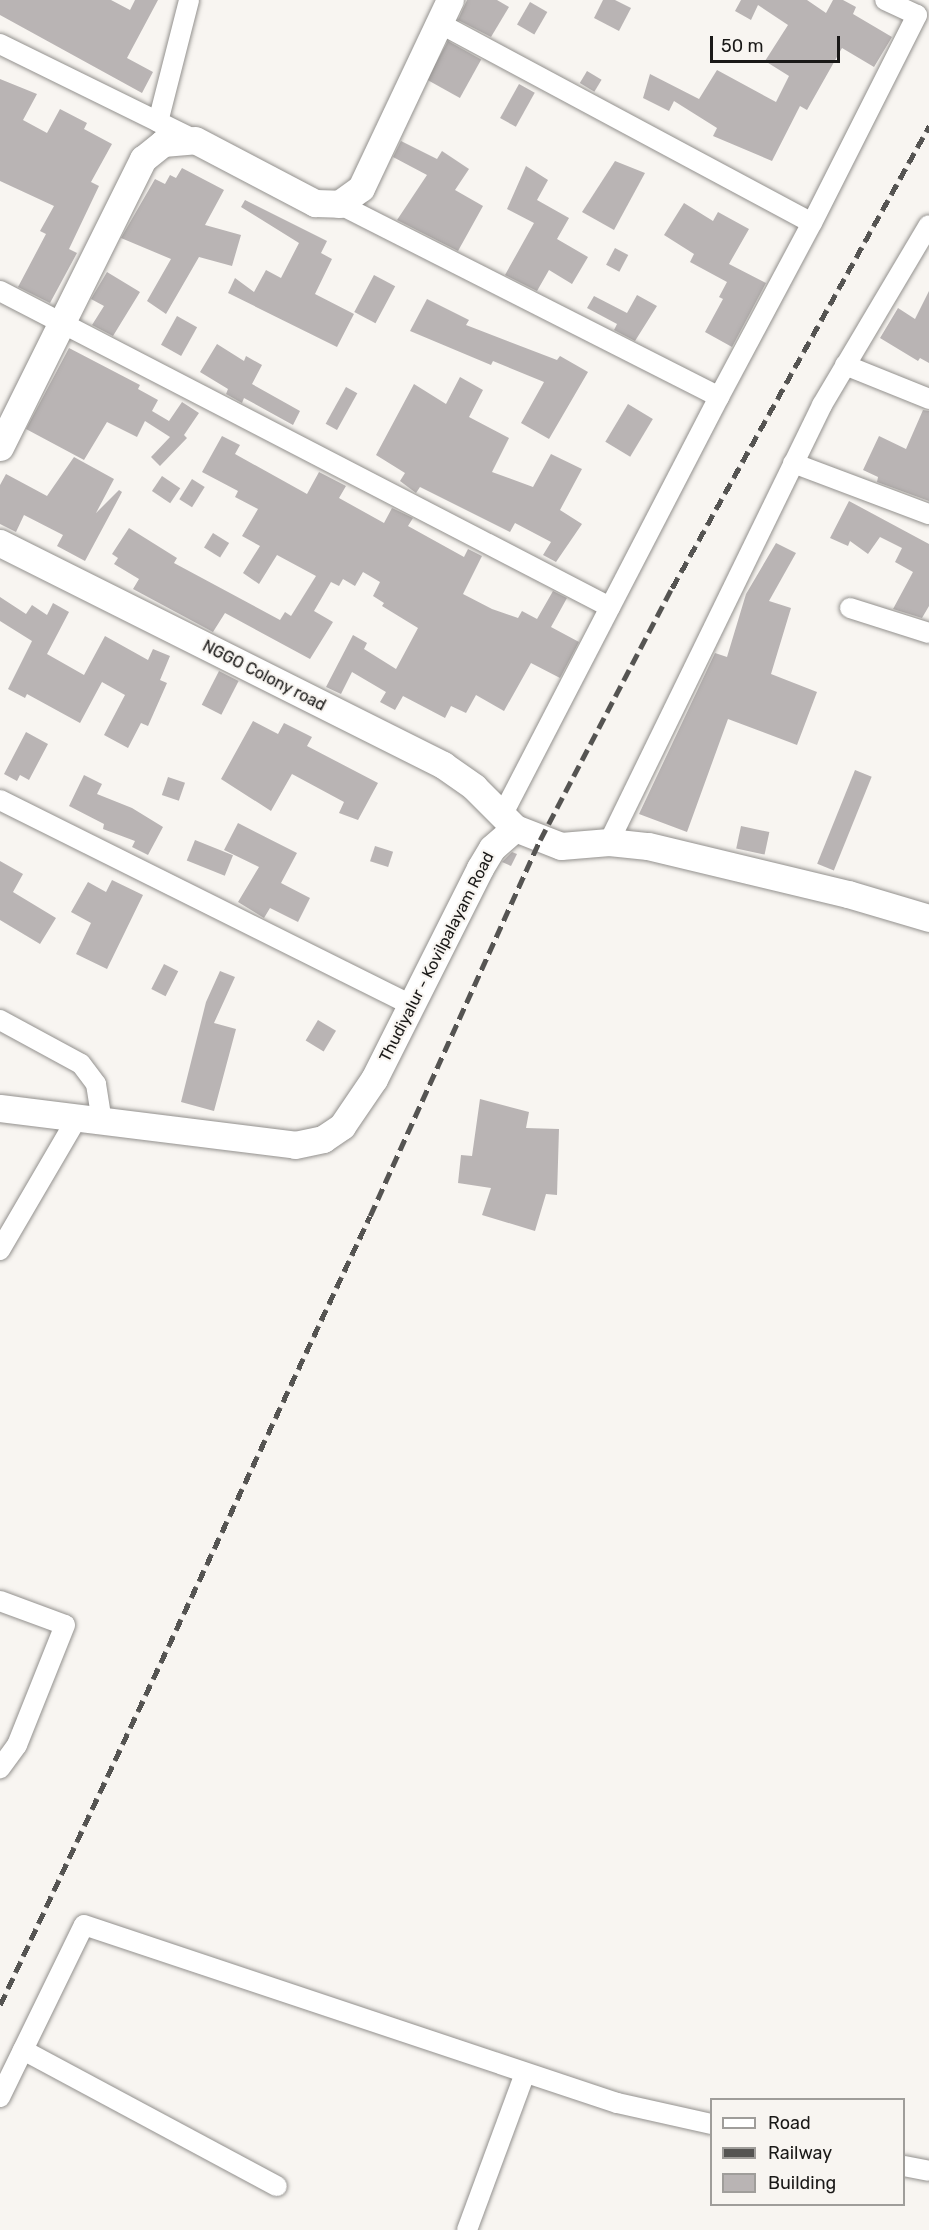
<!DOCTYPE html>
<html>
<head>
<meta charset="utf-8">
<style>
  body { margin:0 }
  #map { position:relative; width:929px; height:2230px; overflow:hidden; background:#f8f5f1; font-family:Rubik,sans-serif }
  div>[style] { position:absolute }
  .building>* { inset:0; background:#b9b4b4; transform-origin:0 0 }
  .roads { filter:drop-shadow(0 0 2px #93918e) drop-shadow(0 0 2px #93918e) }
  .street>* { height:20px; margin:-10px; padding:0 10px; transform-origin:10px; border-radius:10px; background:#fff }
  .secondary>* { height:27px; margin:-13.5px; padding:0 13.5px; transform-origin:13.5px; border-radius:13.5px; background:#fff }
  .rail>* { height:4.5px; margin-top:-2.25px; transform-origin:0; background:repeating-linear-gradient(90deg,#555452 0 12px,transparent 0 18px) }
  span { translate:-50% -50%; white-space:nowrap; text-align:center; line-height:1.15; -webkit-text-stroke:4.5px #f8f5f1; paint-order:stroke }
  .street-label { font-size:16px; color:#1a1918 }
  .legend { position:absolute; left:710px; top:2098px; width:195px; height:108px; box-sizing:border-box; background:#f8f5f1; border:2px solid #9f9d9a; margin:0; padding:8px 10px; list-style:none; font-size:18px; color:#1a1918 }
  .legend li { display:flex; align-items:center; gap:12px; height:30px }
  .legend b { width:30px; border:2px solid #9f9d9a }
  .scale { position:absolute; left:710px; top:36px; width:130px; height:27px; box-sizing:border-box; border:3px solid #1a1918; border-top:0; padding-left:8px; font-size:18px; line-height:21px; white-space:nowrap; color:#1a1918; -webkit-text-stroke:4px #f8f5f1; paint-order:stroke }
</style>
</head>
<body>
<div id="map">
  <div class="building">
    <div style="clip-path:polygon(0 0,111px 0,130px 10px,135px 0,158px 0,127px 58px,153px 72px,142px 93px,0 15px)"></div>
    <div style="clip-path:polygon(467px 0,497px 0,509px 7px,491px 37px,458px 20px)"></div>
    <div style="clip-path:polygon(603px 0,615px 0,631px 8px,619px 31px,594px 18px)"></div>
    <div style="clip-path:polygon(741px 0,807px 0,826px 13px,833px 0,843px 0,856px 7px,853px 14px,892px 37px,874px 67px,842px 48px,807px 110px,800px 106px,772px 161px,713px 136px,717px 128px,674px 101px,669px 111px,643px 98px,650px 74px,699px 99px,717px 70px,776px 102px,789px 76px,765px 61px,788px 25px,758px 5px,751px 20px,735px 11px)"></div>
    <div style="left:530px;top:2px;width:20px;height:26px;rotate:30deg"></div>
    <div style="left:448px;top:41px;width:38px;height:44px;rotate:29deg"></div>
    <div style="left:587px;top:71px;width:17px;height:14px;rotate:31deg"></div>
    <div style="clip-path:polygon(0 79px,37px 94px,23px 120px,47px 133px,60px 109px,87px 123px,84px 129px,112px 144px,91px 182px,99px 186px,69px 249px,77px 253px,50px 303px,18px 287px,46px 234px,40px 231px,54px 206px,0 181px)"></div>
    <div style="left:519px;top:84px;width:18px;height:39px;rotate:29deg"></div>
    <div style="clip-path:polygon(401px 141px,437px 159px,442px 151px,469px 169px,455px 190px,483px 206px,458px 251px,397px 220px,427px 175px,393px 157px)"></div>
    <div style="clip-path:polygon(615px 161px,645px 173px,614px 230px,582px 212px)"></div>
    <div style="clip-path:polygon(526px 166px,548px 180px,537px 200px,569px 218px,557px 239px,588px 257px,572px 284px,549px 270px,537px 291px,505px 275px,534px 223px,507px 209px)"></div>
    <div style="clip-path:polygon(182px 168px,224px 190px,205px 225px,241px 235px,232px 266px,199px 257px,166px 314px,147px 301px,171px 259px,121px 238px,155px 179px,165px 184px,170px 175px,176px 178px)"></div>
    <div style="clip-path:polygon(245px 200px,327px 241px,321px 253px,332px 259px,315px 294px,354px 314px,337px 347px,228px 293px,235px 278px,254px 292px,266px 270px,281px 278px,299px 243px,241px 207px)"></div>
    <div style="clip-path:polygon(684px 203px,713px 221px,718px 212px,749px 229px,729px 264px,766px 283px,732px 347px,705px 332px,723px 299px,719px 297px,727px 282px,690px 262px,694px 254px,664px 235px)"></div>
    <div style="left:615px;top:248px;width:15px;height:19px;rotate:28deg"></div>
    <div style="clip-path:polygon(107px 272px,140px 292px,113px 336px,92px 325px,104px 306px,91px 299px)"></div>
    <div style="left:374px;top:275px;width:24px;height:42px;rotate:28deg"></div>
    <div style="clip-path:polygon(929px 291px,929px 363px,920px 358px,918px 361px,880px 338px,898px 308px,915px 319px)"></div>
    <div style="clip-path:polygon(637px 295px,657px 306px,635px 341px,614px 330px,617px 324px,587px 308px,594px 296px,627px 313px)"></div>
    <div style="clip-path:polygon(427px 299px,469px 320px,466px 325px,557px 360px,560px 356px,588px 372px,549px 439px,521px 423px,544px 382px,493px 361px,491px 365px,410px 331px)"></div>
    <div style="left:177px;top:316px;width:23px;height:33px;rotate:29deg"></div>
    <div style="clip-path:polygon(217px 344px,244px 361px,246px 356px,262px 365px,252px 384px,300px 411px,293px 425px,244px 398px,242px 403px,226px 394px,228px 389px,200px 372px)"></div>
    <div style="clip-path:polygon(69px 348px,140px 385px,138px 389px,158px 400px,152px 411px,169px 421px,182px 402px,199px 413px,184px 435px,187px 438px,160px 466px,151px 457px,170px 437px,145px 421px,137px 437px,107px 422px,84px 460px,26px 429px)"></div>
    <div style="clip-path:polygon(460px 377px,483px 390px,469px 417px,509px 438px,492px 472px,533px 487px,551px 454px,582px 469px,560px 510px,582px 524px,556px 562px,543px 555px,551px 542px,515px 523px,510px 532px,420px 487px,416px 493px,400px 481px,405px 473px,376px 455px,414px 384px,446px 404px)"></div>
    <div style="left:346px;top:387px;width:13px;height:42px;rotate:29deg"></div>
    <div style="left:628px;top:404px;width:29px;height:44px;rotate:31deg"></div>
    <div style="clip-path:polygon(923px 410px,929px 411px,929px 501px,877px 482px,878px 477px,863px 470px,879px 436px,906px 449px)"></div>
    <div style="clip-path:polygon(222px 436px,240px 445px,235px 454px,307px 494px,319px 472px,346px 486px,339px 498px,384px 523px,392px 508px,413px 518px,408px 526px,464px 557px,468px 549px,482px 556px,463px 594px,492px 609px,518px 618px,522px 611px,537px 619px,553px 591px,567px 598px,551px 627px,579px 642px,560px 678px,531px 663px,504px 711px,476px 695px,466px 713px,451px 706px,445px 718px,403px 696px,395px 710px,380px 702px,386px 692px,352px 672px,341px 694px,326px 687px,353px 635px,367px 643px,364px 649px,396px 669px,418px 628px,382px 606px,384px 603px,373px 596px,380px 582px,363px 572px,355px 586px,343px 579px,339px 586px,331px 582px,314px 611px,333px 622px,310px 659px,225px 613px,213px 632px,133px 589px,139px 579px,114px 564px,118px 558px,112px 554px,129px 528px,177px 558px,174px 563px,280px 620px,285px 612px,291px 616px,316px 576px,277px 555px,259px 584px,243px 573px,260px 546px,242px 536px,258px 509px,235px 497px,238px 491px,202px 472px)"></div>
    <div style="clip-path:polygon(74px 457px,114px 479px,96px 513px,119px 490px,122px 492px,85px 561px,57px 546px,63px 535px,24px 515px,16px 532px,0 524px,0 485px,6px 474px,47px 496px)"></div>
    <div style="left:162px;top:476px;width:22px;height:18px;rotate:34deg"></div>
    <div style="left:192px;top:479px;width:15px;height:24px;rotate:32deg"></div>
    <div style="clip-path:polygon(849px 501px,929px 544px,929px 606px,922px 618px,893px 609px,913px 572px,895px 562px,902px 548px,880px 537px,868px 554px,850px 541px,848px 546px,830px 538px)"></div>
    <div style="left:213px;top:533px;width:19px;height:17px;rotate:32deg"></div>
    <div style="clip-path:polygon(776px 543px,796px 553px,769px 601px,791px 608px,771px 674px,817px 692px,797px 745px,728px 719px,687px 832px,639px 814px,715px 653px,727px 657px,746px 594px)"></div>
    <div style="clip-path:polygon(0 597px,26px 614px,32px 605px,47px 615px,53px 603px,69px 612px,47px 654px,84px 675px,105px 636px,148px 660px,153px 649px,170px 656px,160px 680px,167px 683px,148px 726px,141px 723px,128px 748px,104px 735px,125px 695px,102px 682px,80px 723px,27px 694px,25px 698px,8px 689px,32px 641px,0 621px)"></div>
    <div style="left:219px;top:671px;width:22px;height:38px;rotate:27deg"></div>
    <div style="clip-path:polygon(253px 721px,278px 734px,284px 723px,312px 737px,307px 746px,378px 783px,358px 820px,339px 813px,344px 802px,292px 774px,271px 811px,221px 779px)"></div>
    <div style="clip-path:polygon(26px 732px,48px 744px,29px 780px,20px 775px,17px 781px,4px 774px)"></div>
    <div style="left:855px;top:770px;width:18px;height:101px;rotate:22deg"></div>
    <div style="clip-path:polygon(84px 775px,102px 784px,97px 794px,132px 808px,163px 827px,148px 855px,132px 847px,135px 841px,103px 829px,104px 824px,69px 806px)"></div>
    <div style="left:168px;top:777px;width:18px;height:19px;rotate:19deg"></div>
    <div style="clip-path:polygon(238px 823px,297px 853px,281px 883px,310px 898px,298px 922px,270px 908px,264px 918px,238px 902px,259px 867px,224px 850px)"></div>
    <div style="left:741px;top:826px;width:29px;height:23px;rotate:12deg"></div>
    <div style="left:195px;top:840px;width:41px;height:22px;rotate:22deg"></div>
    <div style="left:375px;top:846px;width:19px;height:16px;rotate:18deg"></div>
    <div style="clip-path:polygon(512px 852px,517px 854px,511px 866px,502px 862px)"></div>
    <div style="clip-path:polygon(0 861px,23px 874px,13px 892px,56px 918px,40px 944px,0 920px)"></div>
    <div style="clip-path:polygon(112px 880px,143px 895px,107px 969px,76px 954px,91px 923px,71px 912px,88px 882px,106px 892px)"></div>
    <div style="left:164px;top:964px;width:16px;height:28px;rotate:27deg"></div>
    <div style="clip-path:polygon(220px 971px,235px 977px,214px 1023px,236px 1029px,214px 1111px,181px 1102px,206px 1002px)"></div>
    <div style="left:318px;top:1020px;width:21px;height:24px;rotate:31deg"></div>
    <div style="clip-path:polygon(480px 1099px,529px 1112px,526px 1128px,559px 1129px,557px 1195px,546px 1194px,535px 1231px,482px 1215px,491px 1188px,458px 1183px,461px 1155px,472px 1156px)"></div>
  </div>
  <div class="roads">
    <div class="street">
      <div style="left:439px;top:23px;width:423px;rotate:28.2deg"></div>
      <div style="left:812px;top:223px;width:233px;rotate:-63.2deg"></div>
      <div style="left:917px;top:15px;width:35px;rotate:-155deg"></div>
      <div style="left:0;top:44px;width:217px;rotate:26.2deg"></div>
      <div style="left:158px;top:122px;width:126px;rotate:-75.7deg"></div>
      <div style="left:339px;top:204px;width:426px;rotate:26.9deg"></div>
      <div style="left:719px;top:397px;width:472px;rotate:117.4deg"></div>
      <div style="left:0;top:291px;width:687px;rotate:27.39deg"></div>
      <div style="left:845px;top:365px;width:91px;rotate:22deg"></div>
      <div style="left:719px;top:397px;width:197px;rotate:-61.9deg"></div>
      <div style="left:793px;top:463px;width:145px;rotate:20.6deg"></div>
      <div style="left:850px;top:608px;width:83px;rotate:17.6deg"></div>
      <div style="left:0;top:800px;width:459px;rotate:26.5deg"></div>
      <div style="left:609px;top:842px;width:486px;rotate:-64deg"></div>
      <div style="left:822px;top:405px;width:209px;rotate:-59.3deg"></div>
      <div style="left:0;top:1020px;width:92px;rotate:28.5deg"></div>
      <div style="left:81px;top:1064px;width:25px;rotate:53deg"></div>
      <div style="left:96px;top:1084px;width:37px;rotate:81deg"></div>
      <div style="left:0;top:1250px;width:153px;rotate:-59.7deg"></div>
      <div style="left:0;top:1601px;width:69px;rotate:20.3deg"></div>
      <div style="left:65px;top:1625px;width:129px;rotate:111.8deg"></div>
      <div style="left:17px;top:1745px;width:29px;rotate:126deg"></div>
      <div style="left:23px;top:2050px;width:288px;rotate:28.2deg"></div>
      <div style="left:0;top:2097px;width:191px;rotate:-64deg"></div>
      <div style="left:84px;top:1925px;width:562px;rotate:18.47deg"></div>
      <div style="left:617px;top:2103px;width:97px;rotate:12.5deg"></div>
      <div style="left:904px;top:2166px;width:25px;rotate:11deg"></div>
      <div style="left:467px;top:2230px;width:167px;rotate:-69.7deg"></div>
    </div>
    <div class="secondary">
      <div style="left:0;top:447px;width:322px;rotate:-63.6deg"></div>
      <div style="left:143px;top:159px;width:26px;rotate:-39deg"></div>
      <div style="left:163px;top:143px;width:32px;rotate:-5deg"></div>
      <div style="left:195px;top:140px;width:136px;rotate:27.7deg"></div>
      <div style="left:315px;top:203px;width:24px;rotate:2deg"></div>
      <div style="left:339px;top:204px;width:27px;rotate:-36deg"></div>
      <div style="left:361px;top:188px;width:208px;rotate:-64.7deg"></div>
      <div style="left:0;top:543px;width:496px;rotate:26.6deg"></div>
      <div style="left:443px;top:765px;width:38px;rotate:35deg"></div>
      <div style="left:474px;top:787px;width:58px;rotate:45deg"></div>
      <div style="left:0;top:1108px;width:297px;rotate:7.1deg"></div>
      <div style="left:295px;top:1145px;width:29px;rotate:-12deg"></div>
      <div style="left:323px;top:1139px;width:23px;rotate:-34deg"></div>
      <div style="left:342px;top:1126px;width:57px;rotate:-55.8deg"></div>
      <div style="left:374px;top:1079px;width:236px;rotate:-63.3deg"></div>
      <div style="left:480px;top:868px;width:23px;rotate:-59deg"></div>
      <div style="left:492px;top:848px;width:30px;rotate:-41deg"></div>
      <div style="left:515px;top:828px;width:49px;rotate:21.4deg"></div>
      <div style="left:561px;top:846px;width:48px;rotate:-4.8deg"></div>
      <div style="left:609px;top:842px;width:39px;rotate:6deg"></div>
      <div style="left:648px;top:846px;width:206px;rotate:13.5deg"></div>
      <div style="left:848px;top:894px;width:84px;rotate:16.5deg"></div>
    </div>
  </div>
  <div class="rail">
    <div style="left:0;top:2005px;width:871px;rotate:-64.88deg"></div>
    <div style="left:370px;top:1216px;width:413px;rotate:-65.7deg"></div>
    <div style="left:540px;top:840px;width:284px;rotate:-62.4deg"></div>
    <div style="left:672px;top:588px;width:529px;rotate:-60.91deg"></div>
  </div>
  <div class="street-label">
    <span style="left:264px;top:676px;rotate:27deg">NGGO Colony road</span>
    <span style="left:437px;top:957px;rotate:-63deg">Thudiyalur - Kovilpalayam Road</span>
  </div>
  <ul class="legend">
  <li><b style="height:8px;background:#fff"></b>Road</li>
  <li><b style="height:8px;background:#555452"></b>Railway</li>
  <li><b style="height:16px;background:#b9b4b4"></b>Building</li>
  </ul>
  <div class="scale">50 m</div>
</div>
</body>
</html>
